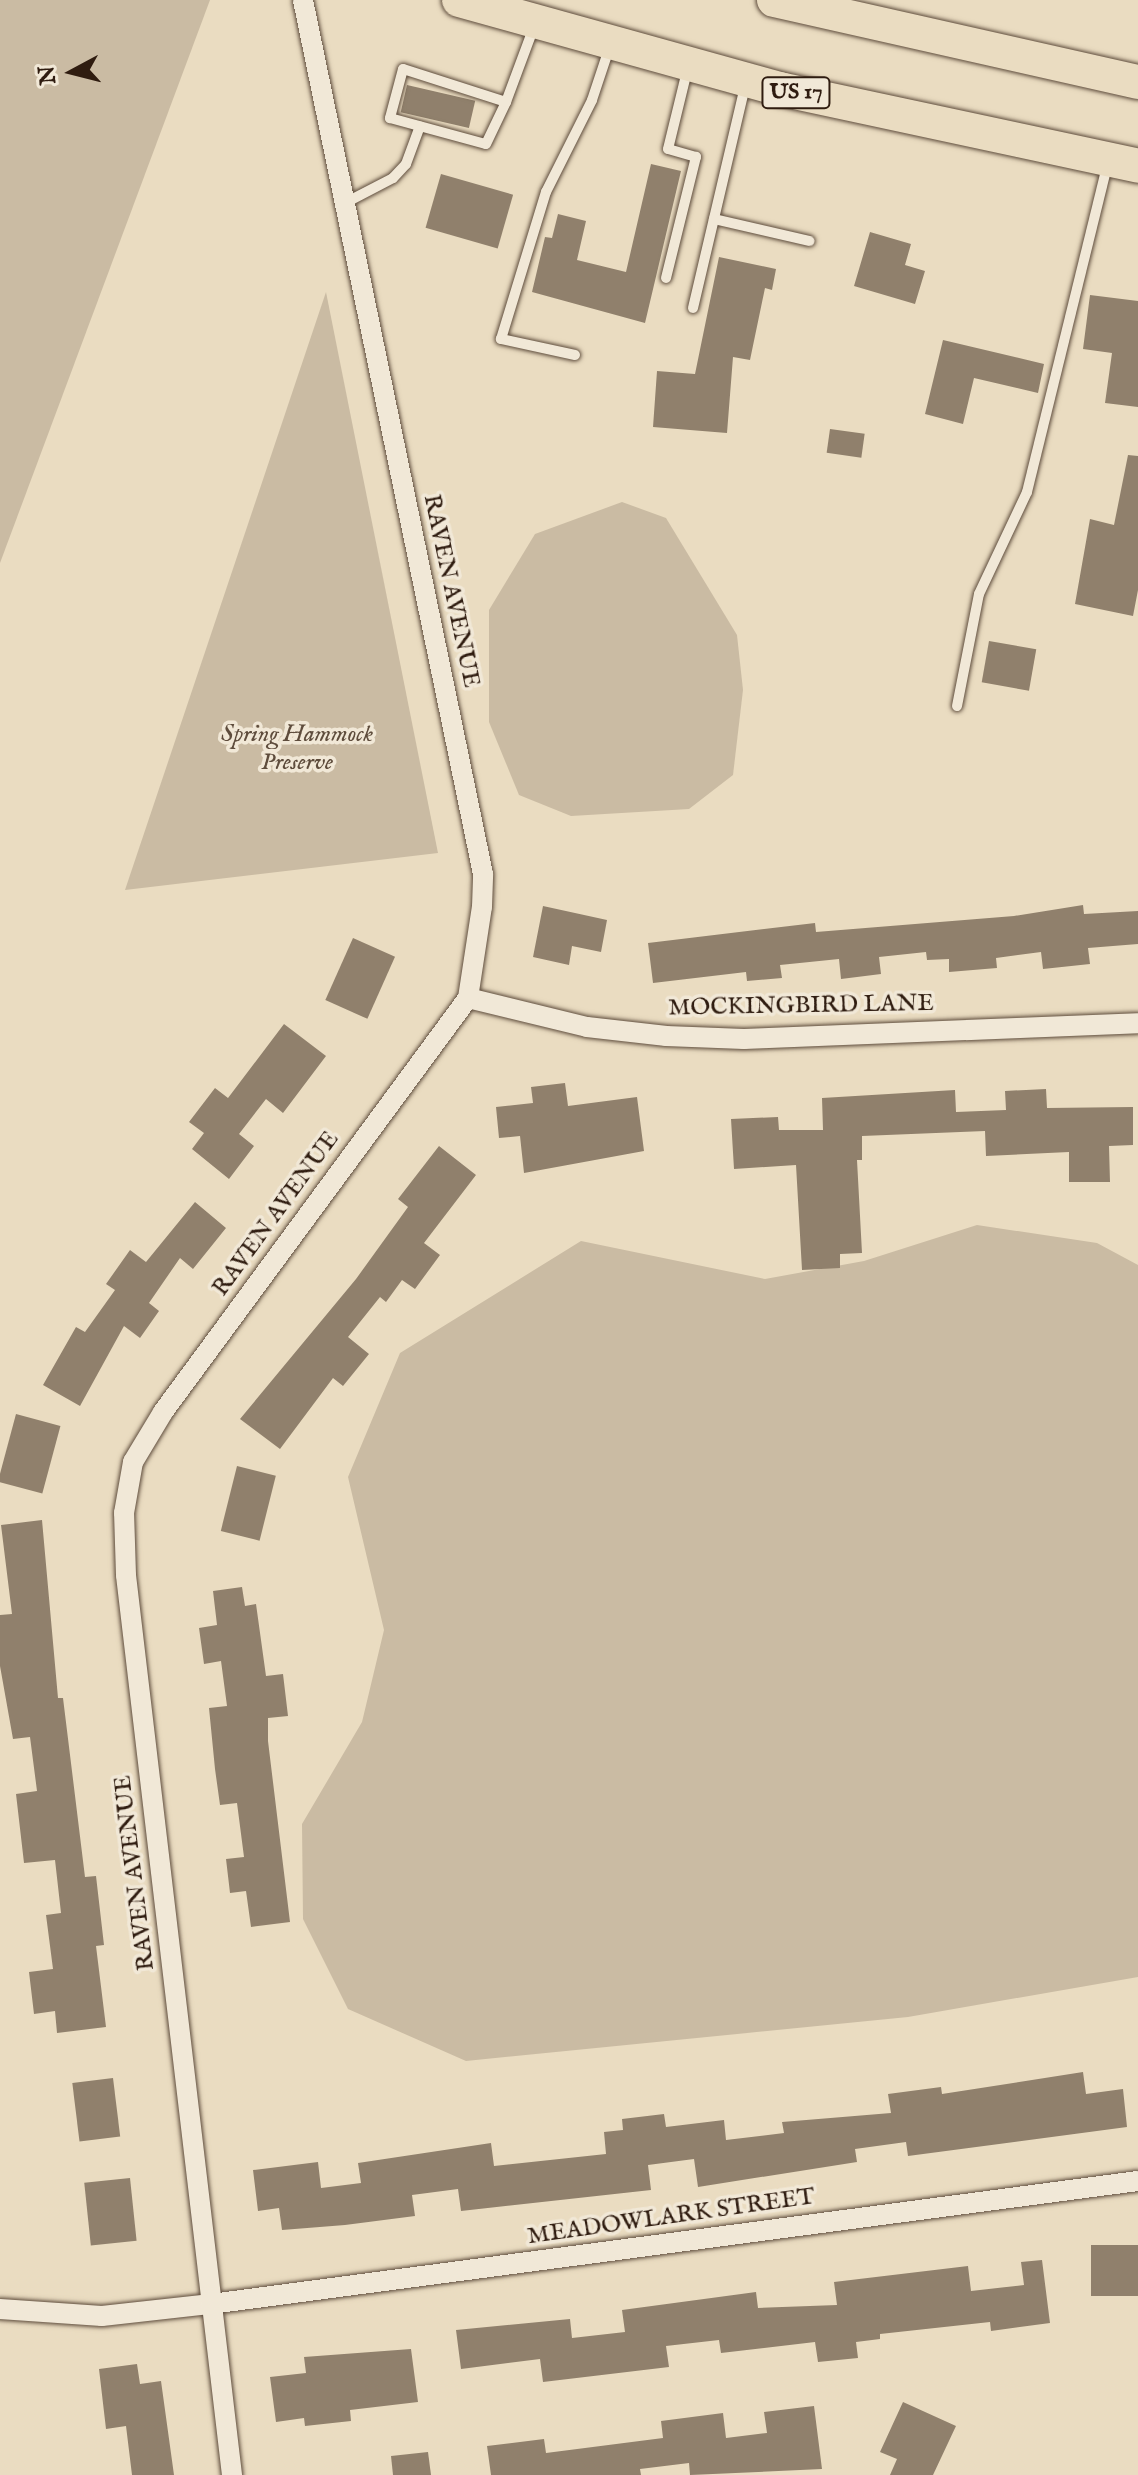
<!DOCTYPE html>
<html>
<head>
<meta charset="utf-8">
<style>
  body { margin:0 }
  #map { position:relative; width:1138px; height:2475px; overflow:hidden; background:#eadcc1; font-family:"IM FELL English",serif }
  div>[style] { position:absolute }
  .green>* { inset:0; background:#cabba3 }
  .building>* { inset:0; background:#90806c; transform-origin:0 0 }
  .roads { filter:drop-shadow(0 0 2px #5e4c3c) drop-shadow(0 0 2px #5e4c3c) }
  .service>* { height:10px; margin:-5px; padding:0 5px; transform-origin:5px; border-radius:5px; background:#f1e8d7 }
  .minor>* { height:20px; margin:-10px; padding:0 10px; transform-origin:10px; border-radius:10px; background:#f1e8d7 }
  .primary>* { height:34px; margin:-17px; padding:0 17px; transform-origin:17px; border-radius:17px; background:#eadcc1 }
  span { translate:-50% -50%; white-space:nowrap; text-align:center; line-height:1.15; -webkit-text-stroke:7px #f1e8d7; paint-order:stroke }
  .shield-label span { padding:2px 6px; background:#f1e8d7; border:2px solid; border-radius:6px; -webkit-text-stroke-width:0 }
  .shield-label { font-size:22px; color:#2f1c10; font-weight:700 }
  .street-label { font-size:24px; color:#2f1c10 }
  .park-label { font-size:24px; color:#5e4c3c; font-style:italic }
  .north { position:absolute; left:32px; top:32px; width:80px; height:80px; -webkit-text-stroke:6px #f1e8d7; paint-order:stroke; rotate:263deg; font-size:22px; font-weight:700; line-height:32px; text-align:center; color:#2f1c10 }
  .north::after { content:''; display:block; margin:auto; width:28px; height:36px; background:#2f1c10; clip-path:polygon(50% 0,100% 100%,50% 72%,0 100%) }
</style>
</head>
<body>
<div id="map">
  <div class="green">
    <div style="clip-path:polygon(0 0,210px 0,0 563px)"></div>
    <div style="clip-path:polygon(326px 292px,438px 853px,125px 890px)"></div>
    <div style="clip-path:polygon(622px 502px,666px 518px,737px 635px,743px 690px,733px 775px,689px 809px,571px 816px,519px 795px,489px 722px,489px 610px,535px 534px)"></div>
    <div style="clip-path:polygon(977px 1225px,1097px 1243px,1138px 1265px,1138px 1977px,908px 2017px,466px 2061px,348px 2009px,303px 1919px,302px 1824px,362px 1722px,384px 1630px,348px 1477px,400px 1353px,581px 1241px,765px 1279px,864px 1261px)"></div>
  </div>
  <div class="building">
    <div style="left:407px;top:85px;width:70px;height:28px;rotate:13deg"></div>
    <div style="clip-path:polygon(651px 164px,681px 171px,645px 323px,532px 292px,545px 237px,552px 238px,558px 214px,586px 221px,577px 260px,626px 272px)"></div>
    <div style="left:441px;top:174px;width:75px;height:56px;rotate:16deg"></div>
    <div style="clip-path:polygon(870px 232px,911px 244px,905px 265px,925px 271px,915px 304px,854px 286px)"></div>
    <div style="clip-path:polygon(719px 257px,776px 269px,772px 290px,765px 288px,750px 360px,733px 357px,727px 433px,653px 427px,657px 371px,695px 374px)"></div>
    <div style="clip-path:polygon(1090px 295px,1138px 301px,1138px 407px,1105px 403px,1112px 353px,1083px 349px)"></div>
    <div style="clip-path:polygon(943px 340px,1044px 364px,1038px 393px,974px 378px,963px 424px,925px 414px)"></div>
    <div style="left:830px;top:429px;width:35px;height:24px;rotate:8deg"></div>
    <div style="clip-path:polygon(1128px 455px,1138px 456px,1138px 590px,1133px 616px,1075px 604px,1090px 519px,1114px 525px)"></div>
    <div style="left:989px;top:641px;width:48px;height:42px;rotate:10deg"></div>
    <div style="clip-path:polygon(1083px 905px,1084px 914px,1138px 911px,1138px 944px,1088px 948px,1090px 964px,1043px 969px,1041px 952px,996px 958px,997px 968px,949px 972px,949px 959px,927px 960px,926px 952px,879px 957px,881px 974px,841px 979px,839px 959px,780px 965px,782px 978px,747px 981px,746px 972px,653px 983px,648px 943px,815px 923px,816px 932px,1014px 916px)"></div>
    <div style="clip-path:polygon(543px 906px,607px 920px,601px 952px,572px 946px,569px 965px,533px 957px)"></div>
    <div style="left:353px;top:938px;width:46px;height:68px;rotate:24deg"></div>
    <div style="clip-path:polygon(284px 1024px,326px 1056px,283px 1113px,266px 1099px,239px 1134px,254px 1146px,229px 1179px,192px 1149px,204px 1133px,189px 1122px,215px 1088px,228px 1098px)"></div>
    <div style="clip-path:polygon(565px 1083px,568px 1106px,637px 1097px,644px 1151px,524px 1173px,520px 1136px,499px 1138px,496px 1107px,533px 1103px,531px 1087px)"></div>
    <div style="clip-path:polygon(1046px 1089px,1047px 1108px,1133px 1107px,1133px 1145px,1109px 1146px,1110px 1182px,1069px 1182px,1069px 1152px,986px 1156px,985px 1131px,862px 1136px,862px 1160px,857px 1160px,862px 1253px,840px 1254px,840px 1268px,802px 1270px,796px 1165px,734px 1169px,731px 1119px,778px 1117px,779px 1130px,823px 1130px,822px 1098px,955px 1090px,956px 1112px,1006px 1110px,1005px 1091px)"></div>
    <div style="clip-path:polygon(439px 1146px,476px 1175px,424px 1243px,440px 1255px,415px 1289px,402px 1280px,386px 1302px,380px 1297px,348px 1337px,369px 1354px,343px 1386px,333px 1378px,280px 1449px,240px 1419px,356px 1279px,408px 1207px,398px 1199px)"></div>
    <div style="clip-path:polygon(195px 1202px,226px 1228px,193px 1269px,180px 1258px,149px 1303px,159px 1311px,140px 1338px,124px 1326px,80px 1406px,43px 1385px,76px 1327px,85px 1332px,115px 1290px,106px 1284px,130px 1250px,146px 1262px)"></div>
    <div style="left:16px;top:1414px;width:46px;height:70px;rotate:15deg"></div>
    <div style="left:237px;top:1466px;width:40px;height:67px;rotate:14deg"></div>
    <div style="clip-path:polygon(42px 1520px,58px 1698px,63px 1698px,85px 1877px,96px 1876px,104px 1945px,96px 1946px,106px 2027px,57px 2033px,55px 2011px,34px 2014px,29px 1972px,53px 1969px,46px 1915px,61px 1913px,55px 1860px,24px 1863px,16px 1794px,37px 1791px,30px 1737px,13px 1739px,0 1666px,0 1615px,12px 1614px,1px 1525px)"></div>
    <div style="clip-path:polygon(242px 1587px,245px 1606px,256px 1604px,266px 1676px,283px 1674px,288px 1716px,268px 1718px,268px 1741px,290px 1922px,251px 1927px,246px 1891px,230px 1893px,226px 1859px,244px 1857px,237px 1803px,220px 1805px,215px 1769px,209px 1708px,227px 1706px,221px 1661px,204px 1664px,199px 1628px,217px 1625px,213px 1591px)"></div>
    <div style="clip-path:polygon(1083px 2072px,1086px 2094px,1123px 2089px,1127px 2127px,908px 2156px,906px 2142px,855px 2149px,857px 2162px,698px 2187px,694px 2159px,648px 2165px,651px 2190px,461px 2211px,458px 2189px,412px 2195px,415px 2216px,345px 2225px,282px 2230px,279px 2208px,258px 2211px,253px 2170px,318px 2162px,321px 2188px,361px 2183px,358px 2163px,491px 2143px,494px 2166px,606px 2154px,604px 2132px,623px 2130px,622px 2119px,664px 2114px,666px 2127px,724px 2120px,726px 2140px,784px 2133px,782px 2122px,891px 2113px,888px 2094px,941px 2087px,942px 2094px)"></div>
    <div style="left:113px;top:2078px;width:59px;height:41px;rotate:83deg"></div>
    <div style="left:130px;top:2178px;width:63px;height:46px;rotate:84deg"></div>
    <div style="left:1138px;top:2245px;width:51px;height:47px;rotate:90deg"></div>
    <div style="clip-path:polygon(1042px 2260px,1050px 2323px,991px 2331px,990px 2322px,880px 2334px,880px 2339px,856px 2342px,858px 2358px,818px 2362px,815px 2342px,721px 2353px,719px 2340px,666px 2346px,669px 2367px,543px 2382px,540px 2359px,461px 2369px,456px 2330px,570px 2319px,572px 2338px,625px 2332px,622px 2310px,756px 2292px,758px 2308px,837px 2305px,834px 2282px,968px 2266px,971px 2291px,1024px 2285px,1021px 2262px)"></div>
    <div style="clip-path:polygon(411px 2349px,418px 2402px,350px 2410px,351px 2421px,305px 2426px,304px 2418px,276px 2422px,270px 2377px,306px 2373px,304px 2357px)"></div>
    <div style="clip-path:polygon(137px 2364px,140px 2384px,161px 2381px,174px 2475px,132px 2475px,126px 2426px,106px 2429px,99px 2369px)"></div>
    <div style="clip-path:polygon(903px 2402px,956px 2426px,933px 2475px,890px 2475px,897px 2459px,880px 2452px)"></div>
    <div style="clip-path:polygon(814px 2406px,822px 2469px,690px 2475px,689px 2463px,640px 2469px,641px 2475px,491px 2475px,487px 2446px,544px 2439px,546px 2453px,663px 2438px,661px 2421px,723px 2413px,726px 2438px,767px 2433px,764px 2412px)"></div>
    <div style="clip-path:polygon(428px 2452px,431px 2475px,393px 2475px,391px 2456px)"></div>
  </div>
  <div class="roads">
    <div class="service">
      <div style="left:506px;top:102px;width:108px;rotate:-162.2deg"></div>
      <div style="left:403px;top:69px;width:51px;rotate:104.9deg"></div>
      <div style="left:390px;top:118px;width:99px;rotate:15.2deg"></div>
      <div style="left:486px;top:144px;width:47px;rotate:-64.5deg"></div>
      <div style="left:506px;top:102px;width:83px;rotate:-69.6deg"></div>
      <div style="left:345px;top:203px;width:54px;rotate:-27.5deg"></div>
      <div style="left:393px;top:178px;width:19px;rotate:-47deg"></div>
      <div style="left:406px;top:164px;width:40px;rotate:-69.8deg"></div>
      <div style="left:714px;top:219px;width:98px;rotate:13deg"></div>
      <div style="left:666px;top:278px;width:125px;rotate:-76.1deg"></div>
      <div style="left:696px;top:157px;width:29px;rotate:-164deg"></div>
      <div style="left:668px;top:149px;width:84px;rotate:-76.3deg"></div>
      <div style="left:693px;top:308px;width:228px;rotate:-76.8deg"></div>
      <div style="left:575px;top:355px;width:76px;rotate:-167.8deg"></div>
      <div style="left:501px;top:339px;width:154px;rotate:-73deg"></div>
      <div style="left:546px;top:192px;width:103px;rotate:-63.4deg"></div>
      <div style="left:592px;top:100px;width:54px;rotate:-71.6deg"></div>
      <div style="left:957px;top:706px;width:114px;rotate:-78.9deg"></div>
      <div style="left:979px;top:594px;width:113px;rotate:-64.8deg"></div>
      <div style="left:1027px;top:492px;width:339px;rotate:-76.2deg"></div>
    </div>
    <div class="minor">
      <div style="left:468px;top:998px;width:122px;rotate:13.7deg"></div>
      <div style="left:587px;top:1027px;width:80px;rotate:6.5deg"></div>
      <div style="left:666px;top:1036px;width:78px;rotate:2.2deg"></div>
      <div style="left:744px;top:1039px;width:394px;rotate:-2.3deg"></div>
      <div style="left:0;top:2309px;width:102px;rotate:3.9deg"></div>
      <div style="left:102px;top:2316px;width:110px;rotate:-6.3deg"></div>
      <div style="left:211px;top:2304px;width:935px;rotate:-7.56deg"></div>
      <div style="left:232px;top:2475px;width:906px;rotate:-96.72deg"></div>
      <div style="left:126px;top:1575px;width:62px;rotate:-91.8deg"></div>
      <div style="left:124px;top:1513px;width:52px;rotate:-80deg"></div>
      <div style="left:133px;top:1462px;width:58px;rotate:-59deg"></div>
      <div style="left:163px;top:1412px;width:514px;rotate:-53.62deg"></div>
      <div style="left:468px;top:998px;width:92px;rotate:-81.3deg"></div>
      <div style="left:482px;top:907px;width:33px;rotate:-88deg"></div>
      <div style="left:483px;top:874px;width:892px;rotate:-101.64deg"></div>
    </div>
    <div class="primary">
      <div style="left:459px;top:0;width:333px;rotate:15.5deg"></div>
      <div style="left:780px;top:89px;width:366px;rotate:12.1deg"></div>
      <div style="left:774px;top:0;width:373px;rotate:12.7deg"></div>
    </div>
  </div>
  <div class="shield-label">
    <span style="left:796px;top:93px">US 17</span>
  </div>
  <div class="street-label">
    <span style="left:451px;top:591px;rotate:78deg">RAVEN AVENUE</span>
    <span style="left:801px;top:1006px;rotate:-1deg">MOCKINGBIRD LANE</span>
    <span style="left:276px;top:1214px;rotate:-54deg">RAVEN AVENUE</span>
    <span style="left:135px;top:1873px;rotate:-97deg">RAVEN AVENUE</span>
    <span style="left:671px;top:2217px;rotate:-8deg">MEADOWLARK STREET</span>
  </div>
  <div class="park-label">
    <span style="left:297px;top:749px">Spring Hammock<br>Preserve</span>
  </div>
  <div class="north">N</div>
</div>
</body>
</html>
